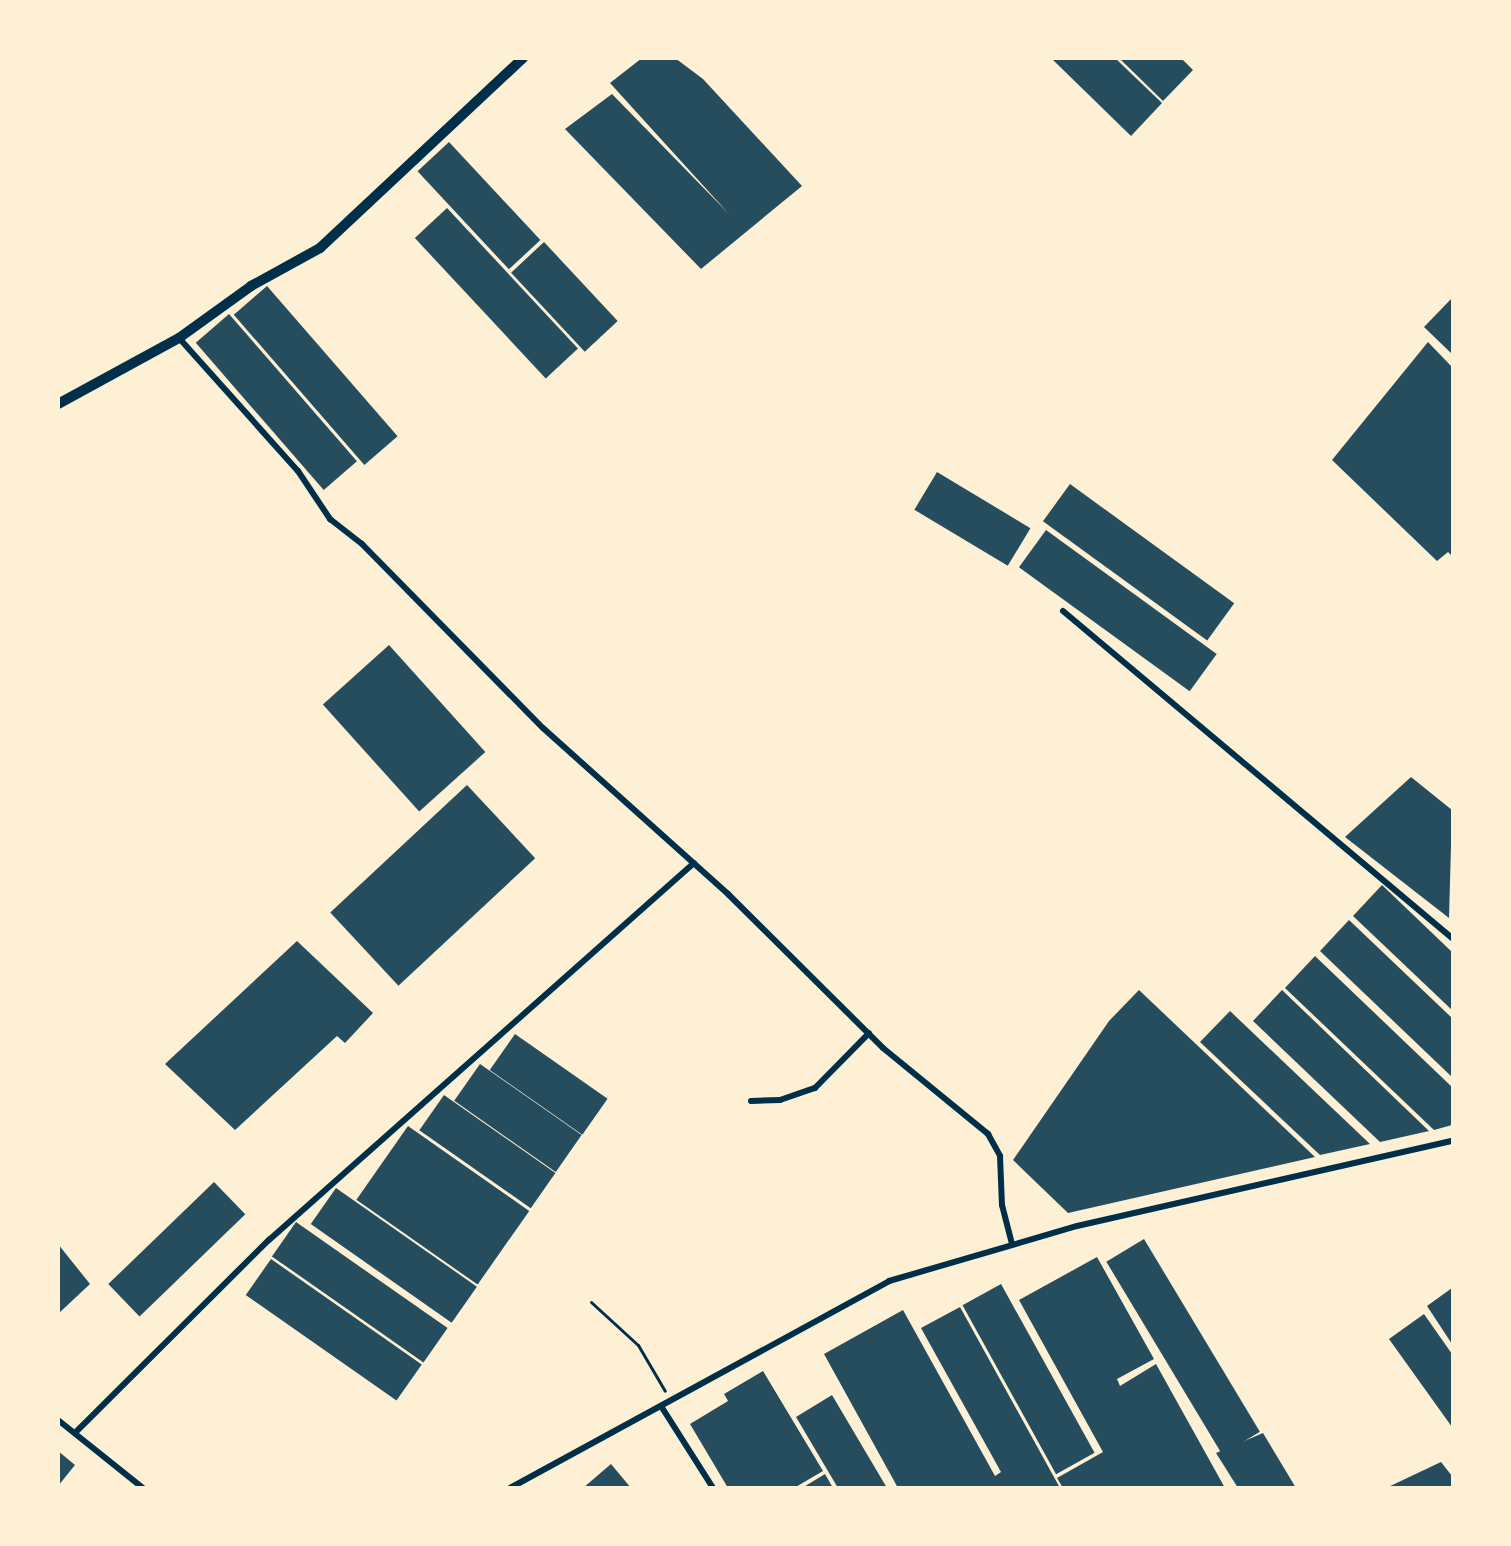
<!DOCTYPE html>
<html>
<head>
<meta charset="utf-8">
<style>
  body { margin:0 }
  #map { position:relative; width:1511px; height:1546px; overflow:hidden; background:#fdf0d5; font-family:"Nunito Sans",sans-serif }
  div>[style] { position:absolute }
  .building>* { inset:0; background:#264d5e; transform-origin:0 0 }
  .path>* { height:3px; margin:-1.5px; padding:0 1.5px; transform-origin:1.5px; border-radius:1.5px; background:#003049 }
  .minor>* { height:6px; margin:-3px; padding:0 3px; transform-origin:3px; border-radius:3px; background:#003049 }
  .tertiary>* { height:10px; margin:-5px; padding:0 5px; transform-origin:5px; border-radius:5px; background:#003049 }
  span { translate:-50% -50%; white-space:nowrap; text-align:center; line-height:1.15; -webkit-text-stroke:4.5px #fdf0d5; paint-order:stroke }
  .frame { position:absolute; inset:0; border:60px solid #fdf0d5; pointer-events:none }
</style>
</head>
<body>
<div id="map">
  <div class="building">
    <div style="clip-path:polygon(642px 58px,675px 58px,703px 79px,802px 186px,701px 269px,565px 129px,612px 94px,729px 214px,610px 83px)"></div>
    <div style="clip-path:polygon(1051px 58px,1115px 58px,1162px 103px,1131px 136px)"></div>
    <div style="clip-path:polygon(1119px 58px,1181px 58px,1193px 70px,1163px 101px)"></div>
    <div style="left:449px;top:142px;width:134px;height:43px;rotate:47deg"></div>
    <div style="left:447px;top:208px;width:192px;height:44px;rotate:47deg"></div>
    <div style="left:544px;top:242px;width:108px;height:45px;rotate:47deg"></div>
    <div style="left:267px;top:286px;width:199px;height:44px;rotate:49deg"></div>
    <div style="clip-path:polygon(1452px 298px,1452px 354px,1424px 327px)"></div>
    <div style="left:229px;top:314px;width:195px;height:44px;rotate:49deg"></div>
    <div style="clip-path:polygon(1428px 342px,1452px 367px,1452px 556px,1448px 552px,1437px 561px,1332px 460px)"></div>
    <div style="left:937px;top:472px;width:109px;height:44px;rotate:31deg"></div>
    <div style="left:1070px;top:484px;width:203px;height:46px;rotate:36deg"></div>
    <div style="left:1046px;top:530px;width:211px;height:46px;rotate:36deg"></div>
    <div style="left:389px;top:645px;width:144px;height:89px;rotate:48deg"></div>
    <div style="clip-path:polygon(1411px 777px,1452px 810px,1449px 918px,1345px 837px)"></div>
    <div style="left:467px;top:785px;width:100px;height:187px;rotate:47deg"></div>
    <div style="clip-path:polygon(1382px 885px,1452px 952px,1452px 1010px,1353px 916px)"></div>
    <div style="clip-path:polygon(1349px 920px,1452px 1018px,1452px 1077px,1320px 951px)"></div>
    <div style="clip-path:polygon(297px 941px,373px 1013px,345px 1043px,337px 1036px,235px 1130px,165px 1064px)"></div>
    <div style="clip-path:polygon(1315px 956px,1452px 1087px,1452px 1125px,1434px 1130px,1285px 988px)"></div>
    <div style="clip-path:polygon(1139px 990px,1315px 1157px,1068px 1213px,1013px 1160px,1109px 1021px)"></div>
    <div style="clip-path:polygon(1282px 990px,1429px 1131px,1380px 1142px,1253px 1021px)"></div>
    <div style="clip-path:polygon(1230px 1011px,1370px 1144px,1320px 1155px,1200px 1042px)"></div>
    <div style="left:515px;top:1034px;width:113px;height:44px;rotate:35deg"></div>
    <div style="left:480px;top:1064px;width:124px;height:45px;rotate:35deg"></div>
    <div style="left:444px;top:1095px;width:136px;height:43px;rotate:35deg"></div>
    <div style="left:408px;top:1126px;width:148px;height:90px;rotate:35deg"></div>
    <div style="left:214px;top:1182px;width:45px;height:147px;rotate:46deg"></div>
    <div style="left:336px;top:1188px;width:172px;height:44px;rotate:35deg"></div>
    <div style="left:296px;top:1222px;width:185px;height:42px;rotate:35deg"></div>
    <div style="left:1144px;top:1239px;width:225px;height:44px;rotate:59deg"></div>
    <div style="clip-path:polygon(58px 1244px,90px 1284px,58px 1314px)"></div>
    <div style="clip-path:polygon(1097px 1257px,1154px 1359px,1117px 1379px,1120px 1386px,1156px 1364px,1225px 1488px,1063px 1488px,1057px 1478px,1103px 1452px,1019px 1300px)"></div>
    <div style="left:271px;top:1259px;width:184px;height:44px;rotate:35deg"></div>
    <div style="left:1001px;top:1284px;width:193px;height:44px;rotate:61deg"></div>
    <div style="clip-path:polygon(1452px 1288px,1452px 1344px,1427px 1306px)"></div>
    <div style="clip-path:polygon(960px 1307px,1060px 1488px,898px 1488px,824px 1354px,903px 1310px,995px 1476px,1001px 1472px,921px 1328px)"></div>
    <div style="clip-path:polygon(1424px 1314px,1452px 1354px,1452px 1427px,1389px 1339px)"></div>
    <div style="clip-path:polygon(763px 1371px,823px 1471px,794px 1488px,728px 1488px,690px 1424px,728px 1401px,724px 1394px)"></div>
    <div style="clip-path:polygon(832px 1395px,887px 1488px,838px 1488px,796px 1417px)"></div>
    <div style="clip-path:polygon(1263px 1433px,1296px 1488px,1238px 1488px,1216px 1453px)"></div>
    <div style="clip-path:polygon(58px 1451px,75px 1465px,58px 1486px)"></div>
    <div style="clip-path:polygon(1441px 1462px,1452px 1476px,1452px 1488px,1386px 1488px)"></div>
    <div style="clip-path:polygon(611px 1464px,631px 1488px,583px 1488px)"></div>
    <div style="clip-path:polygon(825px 1474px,833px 1488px,802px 1488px)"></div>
  </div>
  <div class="path">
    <div style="left:591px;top:1302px;width:64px;rotate:42.5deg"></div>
    <div style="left:638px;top:1345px;width:53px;rotate:59.6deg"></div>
  </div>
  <div class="minor">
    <div style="left:179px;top:338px;width:178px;rotate:48.2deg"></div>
    <div style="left:298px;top:471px;width:58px;rotate:56.3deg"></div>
    <div style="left:330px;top:519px;width:41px;rotate:38deg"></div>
    <div style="left:362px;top:544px;width:258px;rotate:45.5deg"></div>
    <div style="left:543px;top:728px;width:249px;rotate:41.9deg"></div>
    <div style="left:728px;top:894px;width:218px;rotate:44.8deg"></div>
    <div style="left:883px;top:1048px;width:136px;rotate:39.3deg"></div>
    <div style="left:988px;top:1134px;width:25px;rotate:61deg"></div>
    <div style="left:1000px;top:1156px;width:49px;rotate:87.7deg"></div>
    <div style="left:1002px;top:1205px;width:40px;rotate:75.6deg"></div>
    <div style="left:1063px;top:611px;width:508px;rotate:40.05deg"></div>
    <div style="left:751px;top:1101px;width:29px;rotate:-2deg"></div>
    <div style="left:780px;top:1100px;width:37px;rotate:-19deg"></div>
    <div style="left:815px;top:1088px;width:77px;rotate:-45.5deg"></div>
    <div style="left:661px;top:1406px;width:97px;rotate:57.6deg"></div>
    <div style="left:58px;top:1420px;width:109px;rotate:38.7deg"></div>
    <div style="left:75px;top:1433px;width:274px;rotate:-44.9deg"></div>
    <div style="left:269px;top:1240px;width:568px;rotate:-41.57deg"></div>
    <div style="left:510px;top:1488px;width:432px;rotate:-28.6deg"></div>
    <div style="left:889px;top:1281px;width:196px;rotate:-16.3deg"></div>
    <div style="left:1077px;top:1226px;width:385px;rotate:-12.8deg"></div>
  </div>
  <div class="tertiary">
    <div style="left:58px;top:404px;width:138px;rotate:-28.6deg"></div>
    <div style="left:179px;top:338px;width:89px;rotate:-35.8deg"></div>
    <div style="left:251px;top:286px;width:79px;rotate:-28.8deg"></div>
    <div style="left:320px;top:248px;width:278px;rotate:-43.1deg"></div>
  </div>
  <div class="frame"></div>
</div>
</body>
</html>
